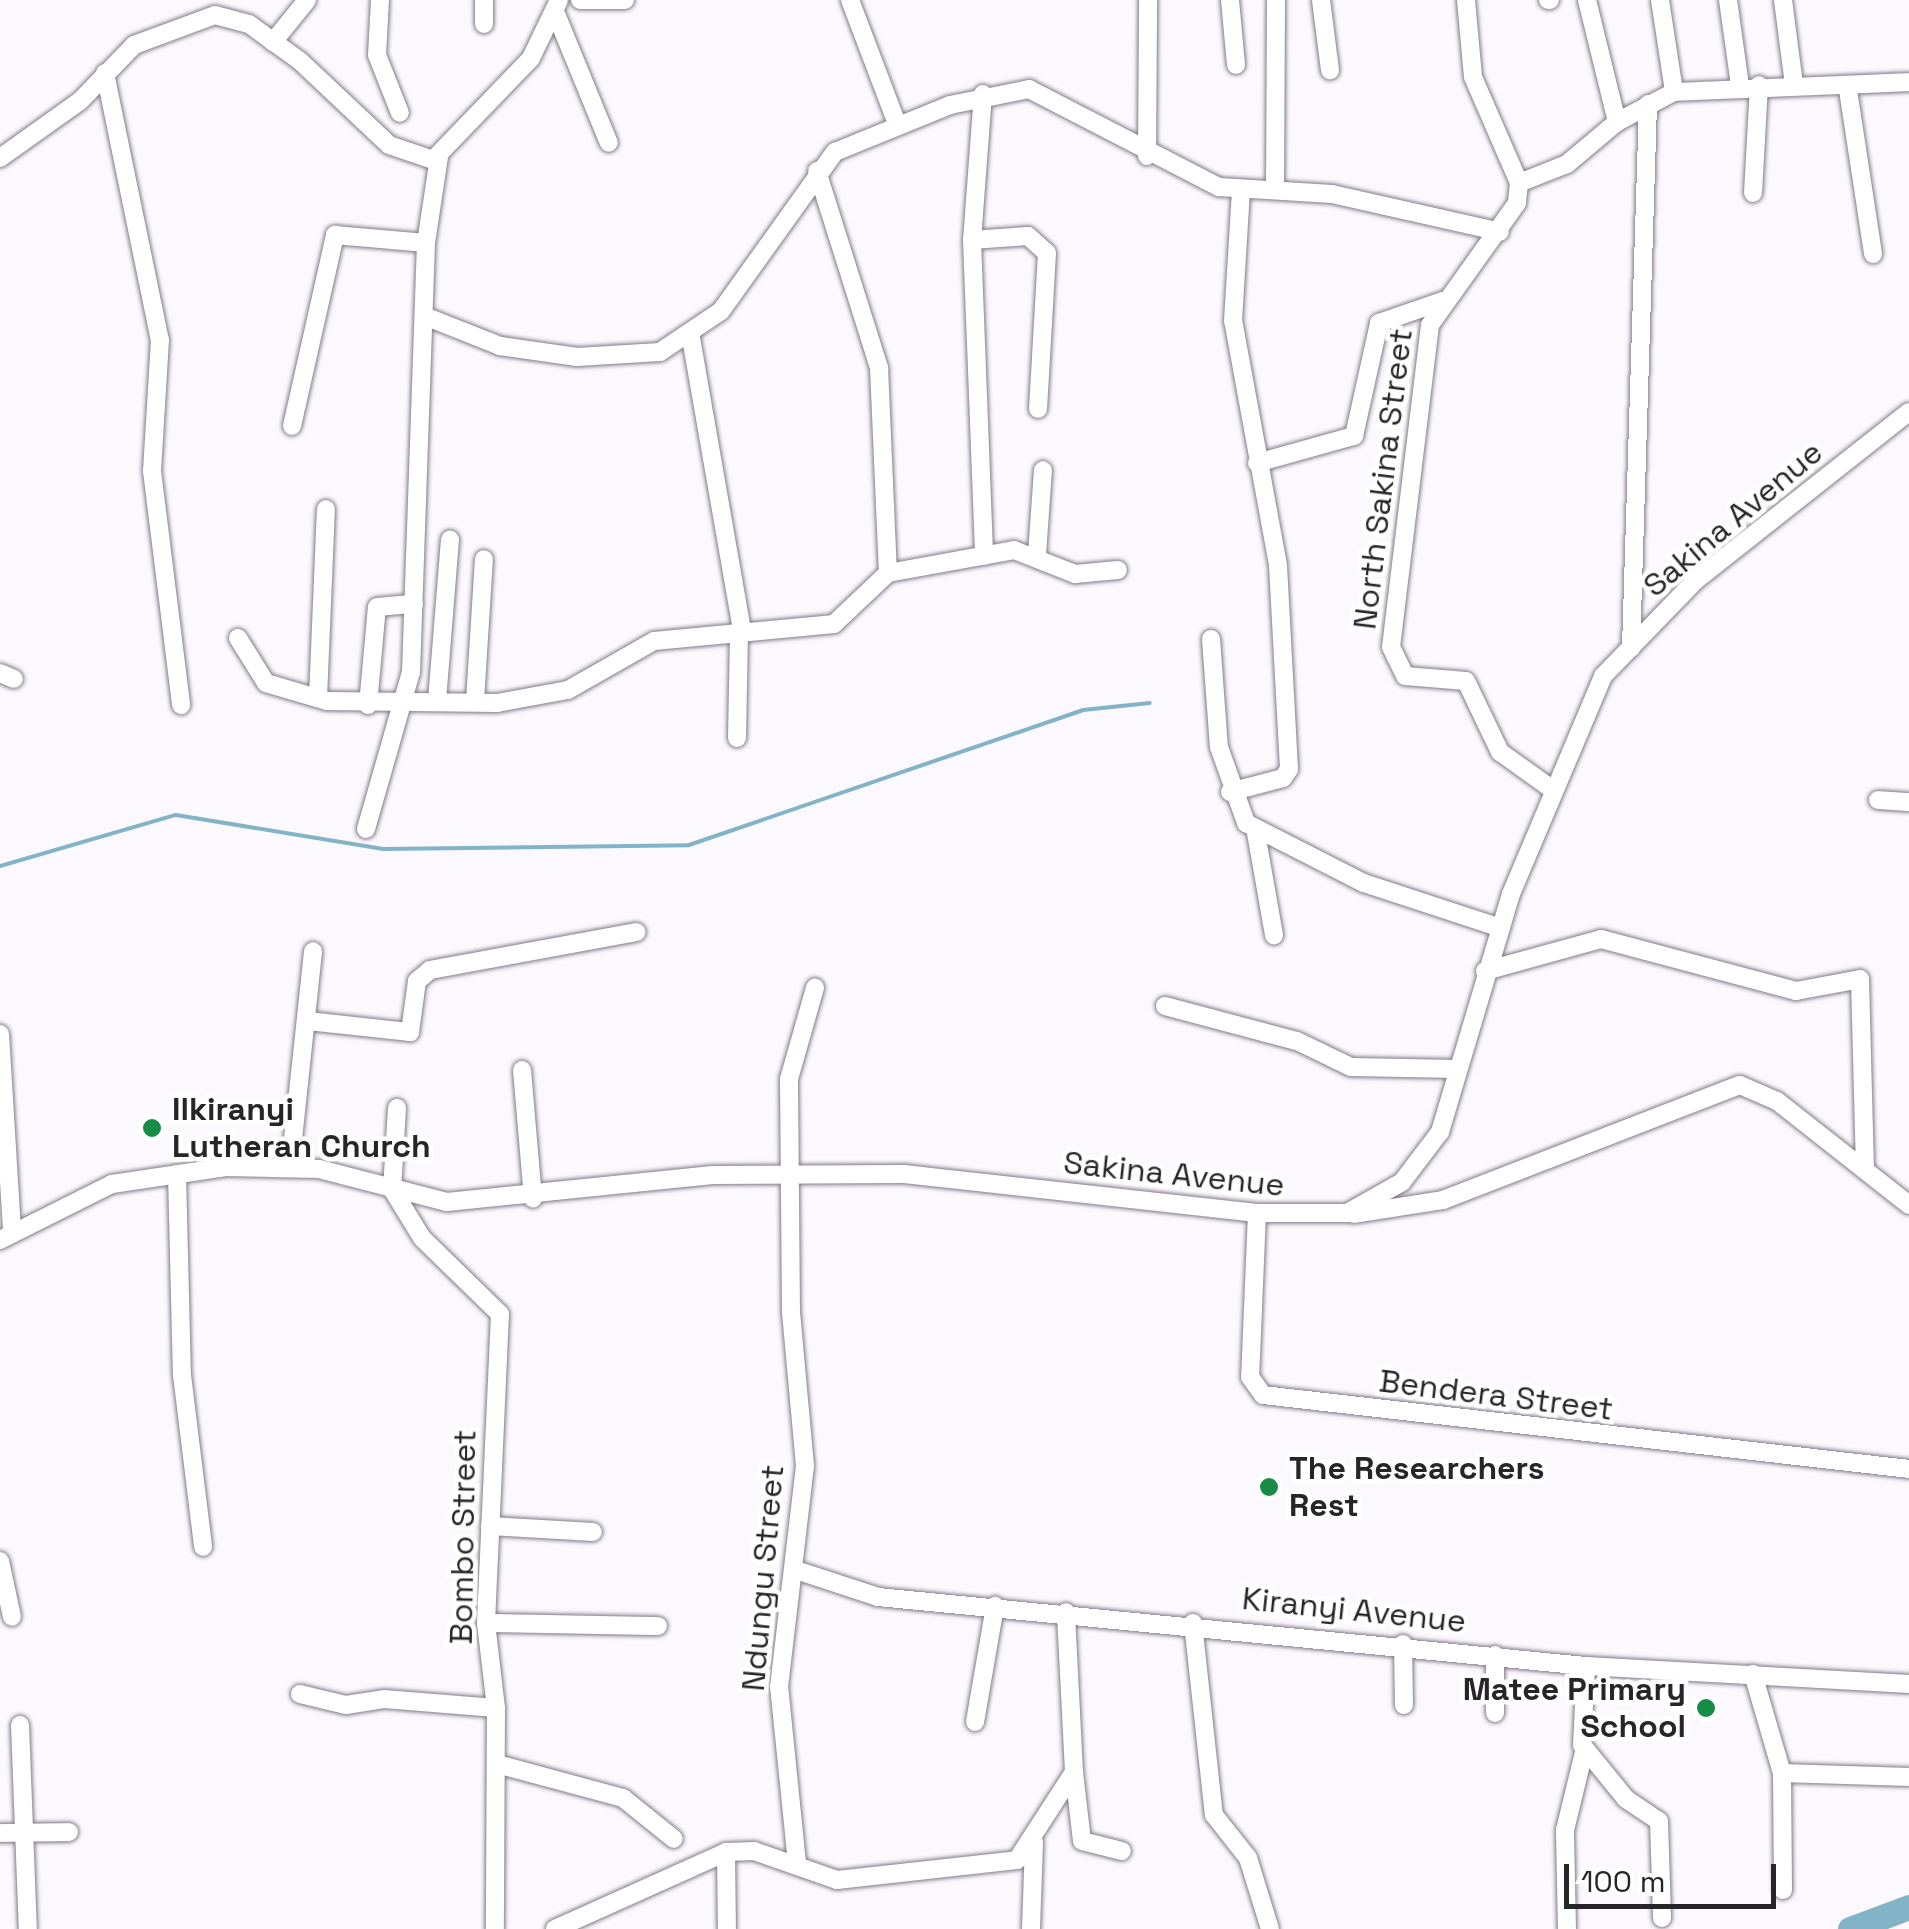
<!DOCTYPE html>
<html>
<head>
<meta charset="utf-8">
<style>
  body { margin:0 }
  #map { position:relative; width:1909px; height:1929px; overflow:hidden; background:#fcf9fe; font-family:"Space Grotesk",sans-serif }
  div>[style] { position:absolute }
  .stream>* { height:4px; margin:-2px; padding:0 2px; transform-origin:2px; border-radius:2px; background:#83b3c6 }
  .river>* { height:25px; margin:-12.5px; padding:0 12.5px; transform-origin:12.5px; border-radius:12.5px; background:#83b3c6 }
  .roads { filter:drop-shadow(0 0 2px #827a87) drop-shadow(0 0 2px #827a87) }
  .minor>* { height:18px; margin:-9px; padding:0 9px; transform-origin:9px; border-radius:9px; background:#fff }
  .dots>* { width:28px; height:28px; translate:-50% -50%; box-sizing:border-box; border:5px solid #fff; border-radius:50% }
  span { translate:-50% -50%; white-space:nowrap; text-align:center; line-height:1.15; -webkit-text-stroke:9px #fff; paint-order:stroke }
  .street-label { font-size:32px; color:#28252a }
  .poi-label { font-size:32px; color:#28252a; font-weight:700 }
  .left { translate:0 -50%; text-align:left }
  .right { translate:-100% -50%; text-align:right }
  .scale { position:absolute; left:1564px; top:1864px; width:212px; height:45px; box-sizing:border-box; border:5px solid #28252a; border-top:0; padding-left:12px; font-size:30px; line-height:35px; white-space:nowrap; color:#28252a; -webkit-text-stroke:8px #fff; paint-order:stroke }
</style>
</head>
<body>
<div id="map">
  <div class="stream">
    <div style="left:0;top:866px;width:183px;rotate:-16.2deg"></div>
    <div style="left:176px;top:815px;width:210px;rotate:9.3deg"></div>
    <div style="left:383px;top:849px;width:306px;rotate:-0.7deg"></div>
    <div style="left:689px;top:845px;width:416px;rotate:-18.9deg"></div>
    <div style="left:1083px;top:710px;width:67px;rotate:-6deg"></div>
  </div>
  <div class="river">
    <div style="left:1850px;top:1929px;width:63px;rotate:-20.4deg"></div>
  </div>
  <div class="roads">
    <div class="minor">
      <div style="left:380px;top:0;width:55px;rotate:93.1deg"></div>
      <div style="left:377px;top:55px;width:62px;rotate:68.4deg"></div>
      <div style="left:484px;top:0;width:24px;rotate:90deg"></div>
      <div style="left:580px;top:0;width:45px"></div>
      <div style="left:850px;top:0;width:133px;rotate:69.2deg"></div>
      <div style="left:1230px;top:0;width:65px;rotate:84.7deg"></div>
      <div style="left:1321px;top:0;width:71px;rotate:82.7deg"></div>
      <div style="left:1466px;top:0;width:77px;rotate:84.8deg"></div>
      <div style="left:1473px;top:77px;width:116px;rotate:66.5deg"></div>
      <div style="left:1519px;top:183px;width:20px;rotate:96deg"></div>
      <div style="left:1517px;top:203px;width:150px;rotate:125.5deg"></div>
      <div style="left:1430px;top:325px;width:324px;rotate:96.9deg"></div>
      <div style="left:1391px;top:647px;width:32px;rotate:64deg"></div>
      <div style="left:1405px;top:676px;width:61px;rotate:4.7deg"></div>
      <div style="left:1466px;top:681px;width:79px;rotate:64.4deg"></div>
      <div style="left:1500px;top:752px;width:60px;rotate:35.5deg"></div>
      <div style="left:1548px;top:0;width:2px"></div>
      <div style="left:1587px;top:0;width:126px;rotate:76.2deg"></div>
      <div style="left:1660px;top:0;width:93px;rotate:81.3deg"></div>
      <div style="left:1728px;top:0;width:86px;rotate:82deg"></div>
      <div style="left:1783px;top:0;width:86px;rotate:82.6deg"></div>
      <div style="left:556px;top:14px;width:139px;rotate:67.7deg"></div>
      <div style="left:273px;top:42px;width:54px;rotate:-51deg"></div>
      <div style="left:105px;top:73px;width:273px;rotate:78.4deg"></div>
      <div style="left:160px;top:340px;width:131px;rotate:93.5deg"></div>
      <div style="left:152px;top:471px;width:236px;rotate:82.9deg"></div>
      <div style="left:1848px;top:90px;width:166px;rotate:81.3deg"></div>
      <div style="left:983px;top:94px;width:146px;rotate:94.3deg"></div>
      <div style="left:972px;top:240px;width:316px;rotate:87.8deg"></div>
      <div style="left:1147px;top:156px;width:156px;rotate:-89.6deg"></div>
      <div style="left:0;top:158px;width:98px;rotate:-35.5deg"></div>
      <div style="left:80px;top:101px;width:78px;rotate:-46deg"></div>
      <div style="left:134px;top:45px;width:86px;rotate:-20.3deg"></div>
      <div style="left:215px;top:15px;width:35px;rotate:15deg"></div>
      <div style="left:249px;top:24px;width:63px;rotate:36deg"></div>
      <div style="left:300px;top:61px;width:122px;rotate:43.3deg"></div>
      <div style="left:389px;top:145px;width:46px;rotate:18.8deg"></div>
      <div style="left:433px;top:160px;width:141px;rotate:-46.1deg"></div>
      <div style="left:531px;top:58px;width:64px;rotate:-64.2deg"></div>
      <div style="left:817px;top:171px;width:207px;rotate:72.5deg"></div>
      <div style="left:879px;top:368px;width:205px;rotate:87.5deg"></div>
      <div style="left:1519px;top:183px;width:52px;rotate:-21.6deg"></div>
      <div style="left:1567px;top:164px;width:65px;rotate:-40deg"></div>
      <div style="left:1617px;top:122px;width:64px;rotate:-27.8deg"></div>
      <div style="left:1674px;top:92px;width:235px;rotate:-2.4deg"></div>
      <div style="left:1275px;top:189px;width:189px;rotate:-89.7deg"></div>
      <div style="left:1753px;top:193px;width:108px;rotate:-86.8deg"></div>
      <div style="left:972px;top:240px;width:56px;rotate:-4.1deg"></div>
      <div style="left:1028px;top:236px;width:25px;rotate:42deg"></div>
      <div style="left:1047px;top:253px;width:156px;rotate:93.3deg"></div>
      <div style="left:427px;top:317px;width:79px;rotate:21.7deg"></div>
      <div style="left:500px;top:346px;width:78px;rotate:8.1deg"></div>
      <div style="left:577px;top:357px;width:83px;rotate:-3.4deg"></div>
      <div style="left:660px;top:352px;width:73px;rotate:-33.9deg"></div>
      <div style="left:721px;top:311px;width:196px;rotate:-54.4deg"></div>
      <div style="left:835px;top:152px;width:124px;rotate:-22.2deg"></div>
      <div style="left:950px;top:105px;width:81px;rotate:-11.4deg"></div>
      <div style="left:1029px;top:89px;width:214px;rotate:27.3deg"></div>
      <div style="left:1219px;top:187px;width:113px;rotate:3.5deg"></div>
      <div style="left:1332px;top:194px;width:172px;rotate:12.7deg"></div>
      <div style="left:691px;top:338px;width:297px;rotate:80.1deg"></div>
      <div style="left:292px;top:426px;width:196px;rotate:-77.3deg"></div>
      <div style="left:335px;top:235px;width:91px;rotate:5deg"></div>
      <div style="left:1257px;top:463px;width:101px;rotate:-15.6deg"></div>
      <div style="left:1354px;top:436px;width:116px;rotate:-77.5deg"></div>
      <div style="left:1379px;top:323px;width:68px;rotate:-19deg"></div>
      <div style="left:1037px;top:555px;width:85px;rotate:-86deg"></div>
      <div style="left:238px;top:638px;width:53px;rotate:58.1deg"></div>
      <div style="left:266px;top:683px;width:64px;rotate:16.4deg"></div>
      <div style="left:327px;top:701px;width:170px;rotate:0.7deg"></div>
      <div style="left:497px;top:703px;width:72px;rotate:-10.4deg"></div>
      <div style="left:568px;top:690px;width:99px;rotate:-29.7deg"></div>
      <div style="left:654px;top:641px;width:181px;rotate:-5.4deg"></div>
      <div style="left:834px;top:624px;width:74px;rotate:-43.4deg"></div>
      <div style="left:888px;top:573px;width:128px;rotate:-10.3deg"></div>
      <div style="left:1014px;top:550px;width:66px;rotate:21.5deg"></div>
      <div style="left:1075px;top:574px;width:43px;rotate:-5.3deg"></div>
      <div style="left:1211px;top:639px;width:108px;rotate:85.8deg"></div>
      <div style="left:1219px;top:747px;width:81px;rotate:70.4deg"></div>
      <div style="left:1246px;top:823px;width:132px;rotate:27deg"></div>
      <div style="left:1364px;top:883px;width:144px;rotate:18.2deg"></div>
      <div style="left:1631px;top:648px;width:544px;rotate:-88.21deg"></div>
      <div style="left:0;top:673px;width:15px;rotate:23deg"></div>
      <div style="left:318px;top:698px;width:189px;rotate:-87.6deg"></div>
      <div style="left:437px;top:701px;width:162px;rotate:-85.4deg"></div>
      <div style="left:475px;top:701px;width:142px;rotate:-86.4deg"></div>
      <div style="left:368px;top:705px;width:98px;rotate:-84.8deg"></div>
      <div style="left:377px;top:607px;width:37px;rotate:-5deg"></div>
      <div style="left:737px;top:738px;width:107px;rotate:-88.9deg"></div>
      <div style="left:1230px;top:792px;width:55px;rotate:-14.8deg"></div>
      <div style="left:1283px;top:778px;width:11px;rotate:-56deg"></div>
      <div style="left:1289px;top:769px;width:204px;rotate:-93.1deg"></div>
      <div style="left:1278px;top:565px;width:248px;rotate:-100.4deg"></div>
      <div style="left:1233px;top:321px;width:129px;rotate:-86.5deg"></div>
      <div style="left:1878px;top:800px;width:31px;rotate:4deg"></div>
      <div style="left:366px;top:829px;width:163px;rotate:-74deg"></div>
      <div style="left:411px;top:672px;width:429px;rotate:-88deg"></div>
      <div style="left:426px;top:243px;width:87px;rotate:-81.4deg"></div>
      <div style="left:1256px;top:833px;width:104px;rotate:80deg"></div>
      <div style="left:1485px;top:971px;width:120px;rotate:-15.4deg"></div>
      <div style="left:1601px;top:939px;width:202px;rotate:14.9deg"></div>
      <div style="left:1796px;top:991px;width:65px;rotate:-10.6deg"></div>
      <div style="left:1860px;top:979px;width:191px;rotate:88.5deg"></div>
      <div style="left:1165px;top:1006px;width:137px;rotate:14.9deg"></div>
      <div style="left:1297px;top:1041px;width:60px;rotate:25.7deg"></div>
      <div style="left:1351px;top:1067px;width:107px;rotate:1.1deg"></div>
      <div style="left:308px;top:1021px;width:103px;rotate:6.2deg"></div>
      <div style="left:410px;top:1032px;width:51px;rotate:-82.2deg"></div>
      <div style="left:417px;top:981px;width:17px;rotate:-40deg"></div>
      <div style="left:430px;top:970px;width:210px;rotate:-10.4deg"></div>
      <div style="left:0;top:1034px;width:198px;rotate:86.5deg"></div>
      <div style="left:522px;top:1070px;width:129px;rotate:85.1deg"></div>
      <div style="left:397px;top:1108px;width:81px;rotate:93.5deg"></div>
      <div style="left:392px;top:1189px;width:57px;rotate:58.5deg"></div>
      <div style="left:422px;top:1238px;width:109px;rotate:44.3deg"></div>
      <div style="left:500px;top:1314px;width:309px;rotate:92.6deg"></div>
      <div style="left:486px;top:1623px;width:86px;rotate:83.3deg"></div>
      <div style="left:496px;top:1708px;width:221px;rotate:90.3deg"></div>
      <div style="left:290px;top:1167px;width:217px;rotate:-83.9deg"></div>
      <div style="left:177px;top:1174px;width:201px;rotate:88.6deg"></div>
      <div style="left:182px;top:1375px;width:173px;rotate:83deg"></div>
      <div style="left:1257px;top:1213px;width:164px;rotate:92.4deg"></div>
      <div style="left:1250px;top:1377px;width:22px;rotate:54deg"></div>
      <div style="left:1263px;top:1395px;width:650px;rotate:6.53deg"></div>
      <div style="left:1354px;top:1214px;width:90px;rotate:-8.9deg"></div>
      <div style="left:1443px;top:1200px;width:318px;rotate:-21.2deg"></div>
      <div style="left:1740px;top:1085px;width:40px;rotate:23.4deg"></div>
      <div style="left:1777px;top:1101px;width:168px;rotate:38.2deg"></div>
      <div style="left:0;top:1240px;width:125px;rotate:-26.6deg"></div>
      <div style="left:112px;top:1184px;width:115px;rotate:-8.5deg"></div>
      <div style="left:226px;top:1167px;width:93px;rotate:1.2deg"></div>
      <div style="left:319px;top:1169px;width:132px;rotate:14.5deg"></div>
      <div style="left:447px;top:1202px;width:267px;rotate:-5.8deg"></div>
      <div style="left:713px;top:1175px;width:191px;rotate:-0.3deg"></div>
      <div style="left:904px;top:1174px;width:355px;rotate:6.3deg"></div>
      <div style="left:1257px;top:1213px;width:90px"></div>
      <div style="left:1347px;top:1213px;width:63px;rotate:-29.4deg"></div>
      <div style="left:1402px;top:1182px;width:63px;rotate:-52.8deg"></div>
      <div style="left:1440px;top:1132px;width:248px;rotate:-73.4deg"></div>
      <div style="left:1511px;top:894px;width:237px;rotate:-67.1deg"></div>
      <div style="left:1603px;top:676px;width:134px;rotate:-45.9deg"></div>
      <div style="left:1696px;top:580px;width:271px;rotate:-38.3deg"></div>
      <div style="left:490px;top:1526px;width:103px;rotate:3.3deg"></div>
      <div style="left:0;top:1561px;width:57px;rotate:77.9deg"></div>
      <div style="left:796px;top:1570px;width:86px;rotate:18.2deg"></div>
      <div style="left:878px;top:1597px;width:711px;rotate:5.57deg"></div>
      <div style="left:1586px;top:1666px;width:324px;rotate:3.2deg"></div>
      <div style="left:486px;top:1623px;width:172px;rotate:1deg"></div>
      <div style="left:1193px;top:1623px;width:193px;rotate:83.8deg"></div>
      <div style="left:1214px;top:1815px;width:55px;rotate:51.7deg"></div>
      <div style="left:1248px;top:1858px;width:74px;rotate:72.8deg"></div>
      <div style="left:1403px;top:1644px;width:61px;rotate:89.1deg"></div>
      <div style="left:1495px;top:1655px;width:58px;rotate:90deg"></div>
      <div style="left:1586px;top:1666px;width:79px;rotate:92.9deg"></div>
      <div style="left:1582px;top:1745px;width:70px;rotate:50.8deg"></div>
      <div style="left:1626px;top:1799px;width:40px;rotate:34deg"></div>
      <div style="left:1659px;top:1821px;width:97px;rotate:88.2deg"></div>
      <div style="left:1753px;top:1674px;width:103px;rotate:73.7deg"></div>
      <div style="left:1782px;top:1773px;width:117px;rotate:89.5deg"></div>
      <div style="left:300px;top:1694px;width:47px;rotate:13.4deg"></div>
      <div style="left:346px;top:1705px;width:38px;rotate:-9deg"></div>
      <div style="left:384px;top:1699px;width:112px;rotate:4.6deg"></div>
      <div style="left:975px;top:1722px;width:118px;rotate:-80.2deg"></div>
      <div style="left:20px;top:1725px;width:204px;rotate:87.8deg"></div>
      <div style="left:497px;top:1764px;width:131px;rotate:15.1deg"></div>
      <div style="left:623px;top:1798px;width:65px;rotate:38.8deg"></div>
      <div style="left:1074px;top:1772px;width:69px;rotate:83.4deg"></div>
      <div style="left:1082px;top:1841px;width:41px;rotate:14deg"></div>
      <div style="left:1782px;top:1773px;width:127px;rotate:1.8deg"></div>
      <div style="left:0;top:1833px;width:69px;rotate:-0.8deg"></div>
      <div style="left:726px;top:1852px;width:77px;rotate:89.3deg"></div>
      <div style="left:797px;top:1863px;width:177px;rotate:-95.8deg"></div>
      <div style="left:779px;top:1687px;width:223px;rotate:-83.3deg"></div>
      <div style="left:805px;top:1466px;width:156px;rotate:-95.2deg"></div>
      <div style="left:791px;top:1311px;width:232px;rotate:-90.5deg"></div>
      <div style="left:789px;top:1079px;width:95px;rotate:-74.1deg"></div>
      <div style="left:555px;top:1929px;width:188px;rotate:-24.2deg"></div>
      <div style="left:726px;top:1852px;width:28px;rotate:-2deg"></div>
      <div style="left:754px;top:1851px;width:88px;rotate:19.3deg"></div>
      <div style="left:837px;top:1880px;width:181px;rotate:-6.3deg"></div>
      <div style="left:1017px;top:1860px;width:105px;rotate:-57.1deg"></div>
      <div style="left:1074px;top:1772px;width:160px;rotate:-92.9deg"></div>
      <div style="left:1031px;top:1929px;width:87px;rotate:-88deg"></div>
      <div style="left:1567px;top:1929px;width:99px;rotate:-91.2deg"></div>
      <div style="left:1565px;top:1830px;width:80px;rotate:-76.3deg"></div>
    </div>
  </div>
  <div class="dots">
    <div style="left:152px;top:1128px;background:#178c46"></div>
    <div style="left:1269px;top:1487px;background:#178c46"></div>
    <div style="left:1706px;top:1708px;background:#178c46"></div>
  </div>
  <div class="street-label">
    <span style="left:1383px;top:479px;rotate:-83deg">North Sakina Street</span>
    <span style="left:1733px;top:519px;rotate:-40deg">Sakina Avenue</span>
    <span style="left:1174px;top:1174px;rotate:6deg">Sakina Avenue</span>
    <span style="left:1496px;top:1395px;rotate:7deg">Bendera Street</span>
    <span style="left:463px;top:1537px;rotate:-89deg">Bombo Street</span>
    <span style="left:763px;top:1578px;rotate:-85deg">Ndungu Street</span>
    <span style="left:1354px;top:1610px;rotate:6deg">Kiranyi Avenue</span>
  </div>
  <div class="poi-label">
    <span class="left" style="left:172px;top:1128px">Ilkiranyi<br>Lutheran Church</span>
    <span class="left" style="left:1289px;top:1487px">The Researchers<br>Rest</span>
    <span class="right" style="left:1686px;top:1708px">Matee Primary<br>School</span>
  </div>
  <div class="scale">100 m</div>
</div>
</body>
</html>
